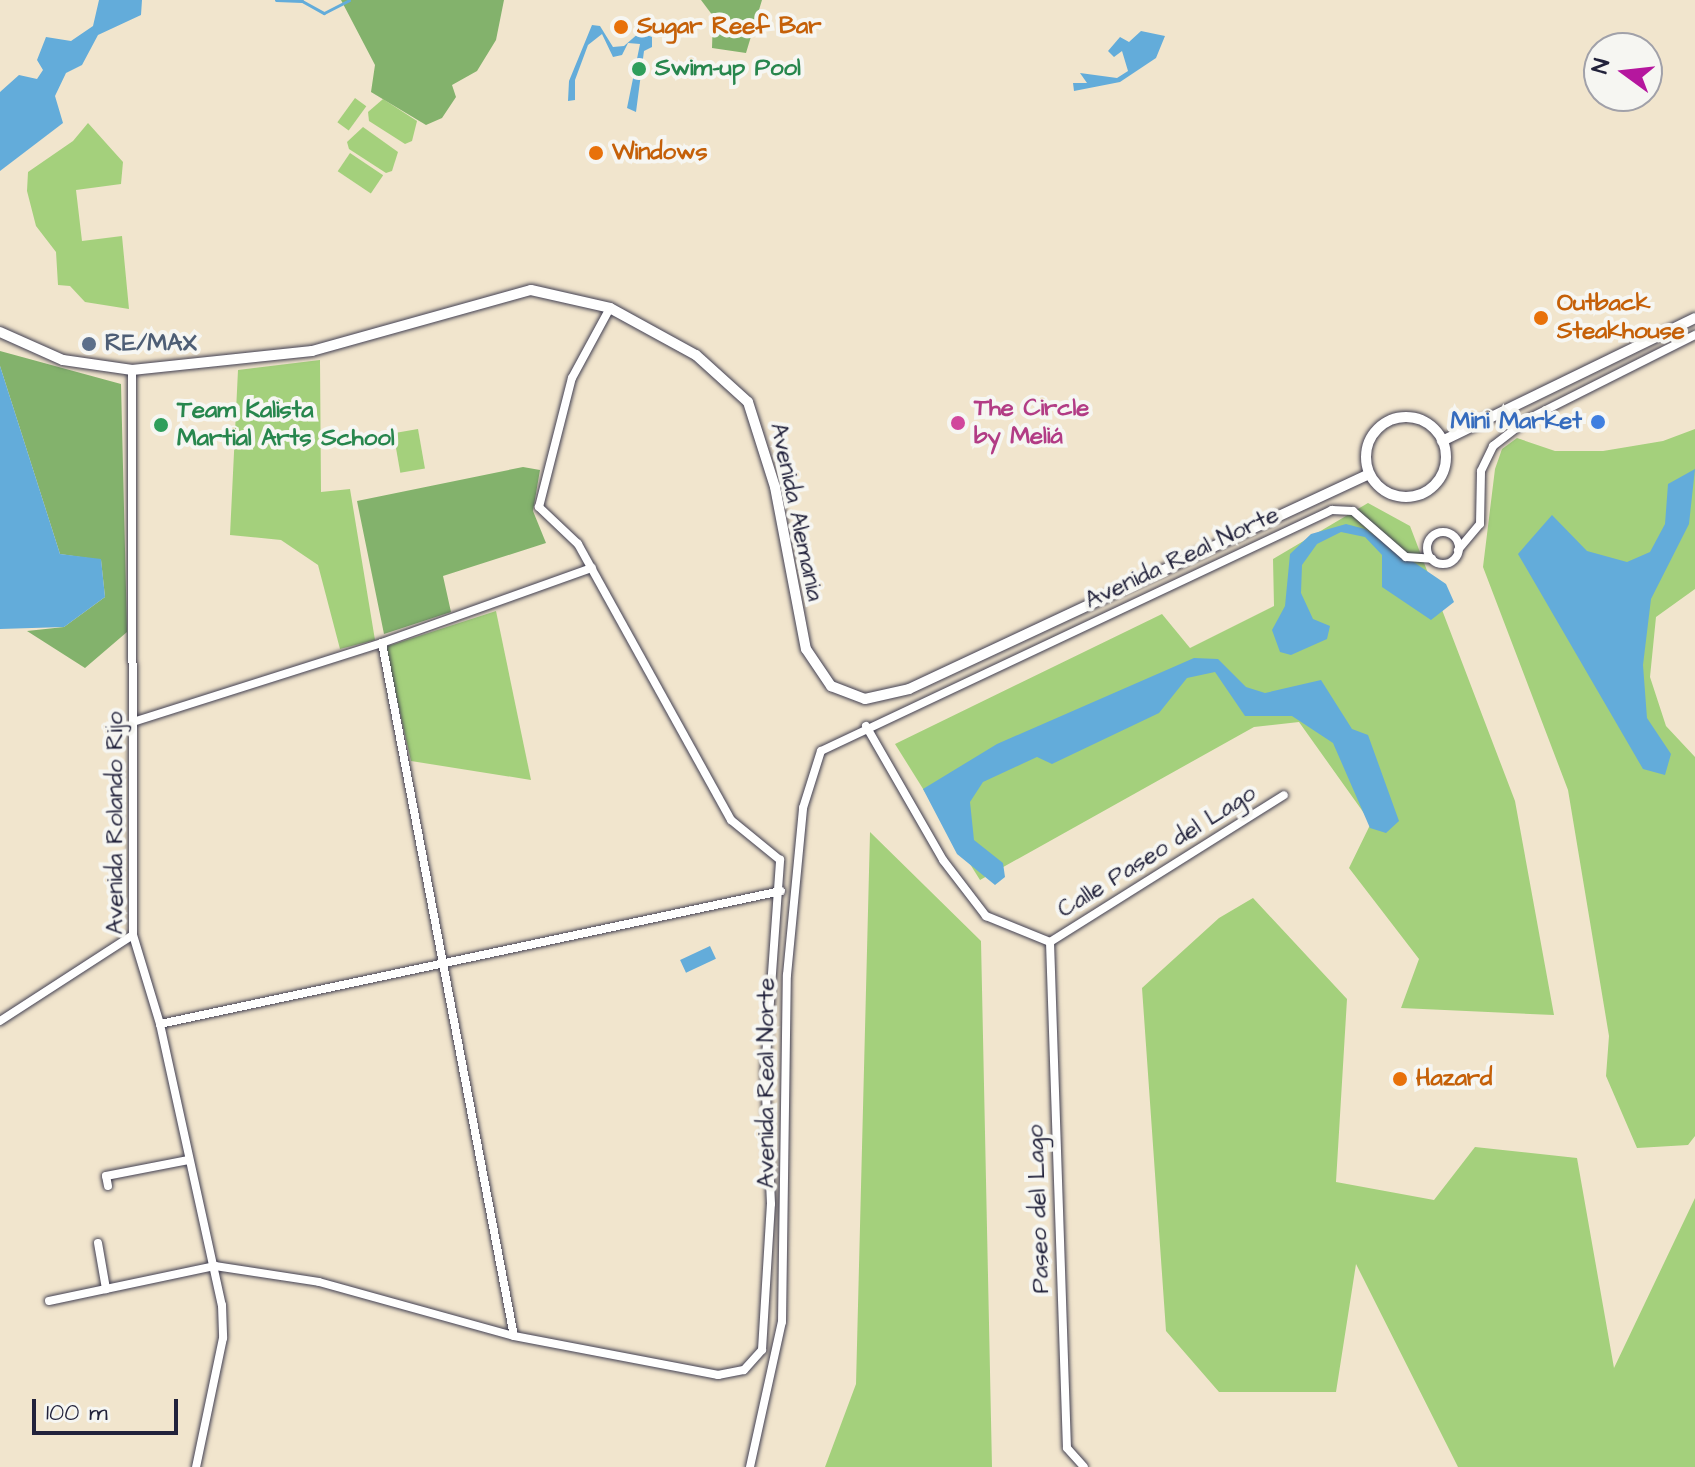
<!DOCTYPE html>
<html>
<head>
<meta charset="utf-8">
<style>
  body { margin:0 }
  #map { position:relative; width:1695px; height:1467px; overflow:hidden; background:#f1e5cd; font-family:"Architects Daughter",sans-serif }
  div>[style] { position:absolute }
  .green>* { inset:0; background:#a4d07c; transform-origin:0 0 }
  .forest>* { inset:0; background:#83b26c }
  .water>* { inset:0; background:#63acda; transform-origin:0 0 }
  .stream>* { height:3px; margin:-1.5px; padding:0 1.5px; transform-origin:1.5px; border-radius:1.5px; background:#63acda }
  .roads { filter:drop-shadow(0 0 2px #413f51) drop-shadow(0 0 2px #413f51) }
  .minor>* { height:8px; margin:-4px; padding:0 4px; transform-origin:4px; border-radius:4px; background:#fff }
  .minor>.ring { margin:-4px; padding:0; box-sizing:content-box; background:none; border:8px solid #fff; border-radius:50% }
  .tertiary>* { height:10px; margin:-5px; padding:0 5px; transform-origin:5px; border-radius:5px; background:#fff }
  .tertiary>.ring { margin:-5px; padding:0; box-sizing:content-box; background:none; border:10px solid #fff; border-radius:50% }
  .dots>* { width:22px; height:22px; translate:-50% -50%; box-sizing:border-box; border:4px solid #f6f6f2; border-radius:50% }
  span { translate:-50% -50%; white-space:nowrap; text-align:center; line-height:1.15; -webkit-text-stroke:8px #f6f6f2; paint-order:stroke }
  .food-label { font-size:24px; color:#c56008; font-weight:700 }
  .left { translate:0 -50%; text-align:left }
  .leisure-label { font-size:24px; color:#27864d; font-weight:700 }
  .service-label { font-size:24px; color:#4e5e75; font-weight:700 }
  .hotel-label { font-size:24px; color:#b23c85; font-weight:700 }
  .shop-label { font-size:24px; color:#366cbe; font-weight:700 }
  .right { translate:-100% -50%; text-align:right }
  .street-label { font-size:24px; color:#22223b }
  .north { position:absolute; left:1583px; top:32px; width:80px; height:80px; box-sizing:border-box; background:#f6f6f2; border:2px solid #a1a1a9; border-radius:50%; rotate:285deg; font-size:22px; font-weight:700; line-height:32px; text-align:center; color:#22223b }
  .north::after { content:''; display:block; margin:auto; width:28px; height:36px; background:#b5179e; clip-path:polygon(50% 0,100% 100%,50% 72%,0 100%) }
  .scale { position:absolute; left:32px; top:1399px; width:146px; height:36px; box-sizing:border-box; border:4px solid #22223b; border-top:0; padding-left:10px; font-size:24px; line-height:28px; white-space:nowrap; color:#22223b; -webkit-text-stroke:6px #f6f6f2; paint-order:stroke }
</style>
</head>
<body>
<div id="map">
  <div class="green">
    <div style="left:355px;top:98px;width:14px;height:30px;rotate:36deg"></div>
    <div style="clip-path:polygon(383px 99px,417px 121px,412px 141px,405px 144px,369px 121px,368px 112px)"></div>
    <div style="clip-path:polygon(88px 123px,123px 162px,121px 184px,76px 190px,82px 241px,122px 236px,129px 309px,85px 302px,70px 286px,58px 285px,56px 252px,36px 226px,27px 191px,28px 172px,73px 141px)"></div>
    <div style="clip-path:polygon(363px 127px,398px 152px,392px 171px,386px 173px,349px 149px,347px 142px)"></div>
    <div style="left:350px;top:153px;width:40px;height:22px;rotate:34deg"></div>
    <div style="clip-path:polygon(320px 360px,321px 492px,350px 489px,375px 640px,340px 649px,318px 565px,281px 540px,230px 535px,238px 370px)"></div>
    <div style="left:418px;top:429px;width:40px;height:25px;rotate:80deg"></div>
    <div style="clip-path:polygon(1695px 429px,1695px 589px,1656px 617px,1650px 677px,1666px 726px,1695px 757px,1695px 1136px,1688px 1145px,1637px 1148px,1606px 1076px,1609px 1036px,1568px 790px,1483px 567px,1495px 469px,1502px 449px,1517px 438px,1555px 451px,1603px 451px,1663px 441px)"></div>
    <div style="clip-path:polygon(1368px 503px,1410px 526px,1515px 801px,1554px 1015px,1401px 1008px,1419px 959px,1349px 868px,1371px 823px,1299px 722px,1254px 727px,980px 880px,895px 744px,1162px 614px,1190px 648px,1274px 606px,1273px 559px)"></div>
    <div style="clip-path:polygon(496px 611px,531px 780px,411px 761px,385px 647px)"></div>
    <div style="clip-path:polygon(870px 832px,981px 941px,992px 1467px,825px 1467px,856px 1384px)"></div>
    <div style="clip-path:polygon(1253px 898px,1347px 999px,1336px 1182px,1434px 1200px,1475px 1147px,1577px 1158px,1614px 1368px,1695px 1198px,1695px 1467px,1458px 1467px,1356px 1264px,1336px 1392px,1219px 1392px,1166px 1331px,1142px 988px,1219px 918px)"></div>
  </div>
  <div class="forest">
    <div style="clip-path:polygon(341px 0,504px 0,496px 40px,477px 71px,452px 85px,456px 97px,442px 118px,426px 125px,371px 92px,375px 65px)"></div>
    <div style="clip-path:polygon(701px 0,762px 0,746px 53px,712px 48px,713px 16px)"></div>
    <div style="clip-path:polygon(0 351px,121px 384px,127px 632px,85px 668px,27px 631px,64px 627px,105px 597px,101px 560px,60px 554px,0 366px)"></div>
    <div style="clip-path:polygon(523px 467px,540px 470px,533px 511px,546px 543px,443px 576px,451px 612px,384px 634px,357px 501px)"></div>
  </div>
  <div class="water">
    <div style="clip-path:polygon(99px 0,142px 0,141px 15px,98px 35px,82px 65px,66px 73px,55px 96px,63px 123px,0 171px,0 92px,19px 75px,37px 79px,43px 70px,37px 60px,46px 37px,71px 41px,93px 26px)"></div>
    <div style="clip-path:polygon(592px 25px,600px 26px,613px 47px,624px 46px,640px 32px,652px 37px,652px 47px,644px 51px,636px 112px,627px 108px,640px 44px,628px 43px,622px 55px,613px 57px,602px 34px,588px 45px,575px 80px,575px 100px,568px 101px,569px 81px)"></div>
    <div style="clip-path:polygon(1141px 31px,1165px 36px,1156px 58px,1120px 82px,1074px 91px,1073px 83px,1087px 83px,1080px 73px,1117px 78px,1128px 71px,1122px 51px,1114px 57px,1108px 51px,1120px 37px,1129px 42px)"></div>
    <div style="clip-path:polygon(0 366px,60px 554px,101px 559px,105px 597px,64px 627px,0 629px)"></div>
    <div style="clip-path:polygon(1695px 469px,1689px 524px,1651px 599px,1643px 665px,1647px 718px,1671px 754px,1665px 775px,1643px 769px,1518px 554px,1552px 515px,1587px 551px,1627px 562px,1650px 552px,1665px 524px,1668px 484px)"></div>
    <div style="clip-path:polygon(1346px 524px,1365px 529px,1446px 584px,1454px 602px,1431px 620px,1382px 587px,1382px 555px,1365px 537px,1341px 532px,1317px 544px,1302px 565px,1301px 593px,1313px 619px,1330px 626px,1327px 639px,1291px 655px,1280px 652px,1272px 630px,1285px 606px,1290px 554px,1311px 534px)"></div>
    <div style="clip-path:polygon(1194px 658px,1218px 659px,1246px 687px,1265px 693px,1321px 680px,1352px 729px,1368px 735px,1399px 821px,1386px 833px,1370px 828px,1333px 743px,1292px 716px,1245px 716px,1215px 672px,1187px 678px,1159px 713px,1052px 764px,1037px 757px,983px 782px,970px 802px,974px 840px,1003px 863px,1005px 877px,995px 885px,957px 854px,923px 789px,997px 744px)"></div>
    <div style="left:710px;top:946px;width:14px;height:33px;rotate:65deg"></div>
  </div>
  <div class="stream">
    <div style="left:276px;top:0;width:26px;rotate:2deg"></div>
    <div style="left:302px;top:1px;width:25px;rotate:29deg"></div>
    <div style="left:324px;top:13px;width:28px;rotate:-27deg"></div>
  </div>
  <div class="roads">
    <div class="minor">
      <div style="left:132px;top:370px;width:565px;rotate:89.9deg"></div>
      <div style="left:133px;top:935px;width:93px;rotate:73.1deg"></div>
      <div style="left:160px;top:1024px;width:288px;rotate:77.6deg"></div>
      <div style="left:222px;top:1305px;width:33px;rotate:88deg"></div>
      <div style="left:223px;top:1338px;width:132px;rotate:101.8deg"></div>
      <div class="ring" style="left:1427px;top:532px;width:24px;height:24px"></div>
      <div style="left:1458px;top:550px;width:34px;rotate:-50deg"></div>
      <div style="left:1480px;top:524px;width:53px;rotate:-88.9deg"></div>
      <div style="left:1481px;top:471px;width:28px;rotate:-64deg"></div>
      <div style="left:1493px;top:446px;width:44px;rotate:-37.6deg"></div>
      <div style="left:1528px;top:419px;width:187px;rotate:-26.7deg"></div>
      <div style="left:382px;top:643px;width:705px;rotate:79.22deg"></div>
      <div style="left:136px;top:721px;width:258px;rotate:-17.6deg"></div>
      <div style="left:382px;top:643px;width:223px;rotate:-19.7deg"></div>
      <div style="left:866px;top:726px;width:155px;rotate:60.1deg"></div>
      <div style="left:943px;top:860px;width:71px;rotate:52.5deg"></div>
      <div style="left:986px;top:916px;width:69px;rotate:22.1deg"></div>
      <div style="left:1050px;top:942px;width:506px;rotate:88.08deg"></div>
      <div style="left:1067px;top:1448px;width:25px;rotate:48deg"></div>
      <div style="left:1050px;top:942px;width:276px;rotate:-32.1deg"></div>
      <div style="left:0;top:1021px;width:158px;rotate:-32.9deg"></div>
      <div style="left:160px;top:1024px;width:635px;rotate:-12.09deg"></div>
      <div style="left:108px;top:1186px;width:10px;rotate:-101deg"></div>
      <div style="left:106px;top:1176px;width:84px;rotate:-11deg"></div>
      <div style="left:98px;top:1243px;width:47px;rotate:80.1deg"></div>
      <div style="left:49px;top:1301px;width:170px;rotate:-11.9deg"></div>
      <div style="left:215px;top:1266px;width:105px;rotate:8.7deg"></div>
      <div style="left:319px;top:1282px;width:202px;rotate:15.5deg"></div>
      <div style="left:514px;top:1336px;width:208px;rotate:10.8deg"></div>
      <div style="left:718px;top:1375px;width:26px;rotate:-11deg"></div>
      <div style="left:744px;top:1370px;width:27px;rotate:-48deg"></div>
      <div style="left:762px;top:1350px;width:146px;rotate:-86.5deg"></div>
      <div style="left:771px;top:1204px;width:133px;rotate:-92.6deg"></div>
      <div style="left:765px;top:1071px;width:212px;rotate:-85.9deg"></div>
      <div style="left:780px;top:860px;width:63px;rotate:-140.8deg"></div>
      <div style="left:731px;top:820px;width:316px;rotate:-119deg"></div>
      <div style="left:578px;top:544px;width:54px;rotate:-136.5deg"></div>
      <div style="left:539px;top:507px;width:133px;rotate:-75.7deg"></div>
      <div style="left:572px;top:378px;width:80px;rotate:-61.5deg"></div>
      <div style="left:750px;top:1467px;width:148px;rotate:-77.6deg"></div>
      <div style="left:782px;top:1322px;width:347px;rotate:-89.2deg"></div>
      <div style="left:787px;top:975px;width:168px;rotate:-84.5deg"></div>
      <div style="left:803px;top:808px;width:60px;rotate:-72.5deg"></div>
      <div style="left:821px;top:751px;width:565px;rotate:-25.25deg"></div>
      <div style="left:1332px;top:510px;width:21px;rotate:3deg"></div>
      <div style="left:1353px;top:511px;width:70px;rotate:41deg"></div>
      <div style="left:1406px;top:557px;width:26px;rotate:4deg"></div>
    </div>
    <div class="tertiary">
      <div style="left:0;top:332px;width:69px;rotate:24deg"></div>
      <div style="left:63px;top:360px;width:70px;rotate:8.2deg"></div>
      <div style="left:132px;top:370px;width:181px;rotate:-6deg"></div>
      <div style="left:312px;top:351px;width:227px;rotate:-15.6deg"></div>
      <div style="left:531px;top:290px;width:81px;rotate:12.8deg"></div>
      <div style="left:610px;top:308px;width:98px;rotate:28.7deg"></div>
      <div style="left:696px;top:355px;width:70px;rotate:42.1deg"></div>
      <div style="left:748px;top:402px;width:89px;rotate:72.4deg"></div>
      <div style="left:775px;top:487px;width:165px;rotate:79.2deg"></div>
      <div style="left:806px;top:649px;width:45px;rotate:56deg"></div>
      <div style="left:831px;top:686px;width:36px;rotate:21deg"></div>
      <div style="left:865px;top:699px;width:45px;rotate:-12.8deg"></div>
      <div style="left:909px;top:689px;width:508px;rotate:-25.05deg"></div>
      <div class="ring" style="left:1366px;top:417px;width:70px;height:70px"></div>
      <div style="left:1442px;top:441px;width:281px;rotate:-25.9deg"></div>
    </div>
  </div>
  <div class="dots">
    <div style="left:621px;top:27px;background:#e8710a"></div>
    <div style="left:639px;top:69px;background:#2e9e5b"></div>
    <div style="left:596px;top:153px;background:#e8710a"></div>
    <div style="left:1541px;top:318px;background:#e8710a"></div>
    <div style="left:89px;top:344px;background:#5c6f8a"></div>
    <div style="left:1598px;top:422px;background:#3f7fe0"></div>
    <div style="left:958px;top:423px;background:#d1479c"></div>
    <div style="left:161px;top:425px;background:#2e9e5b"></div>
    <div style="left:1400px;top:1079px;background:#e8710a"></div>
  </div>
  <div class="food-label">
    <span class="left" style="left:637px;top:27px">Sugar Reef Bar</span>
    <span class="left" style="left:612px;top:153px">Windows</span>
    <span class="left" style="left:1557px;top:318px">Outback<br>Steakhouse</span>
    <span class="left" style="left:1416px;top:1079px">Hazard</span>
  </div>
  <div class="leisure-label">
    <span class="left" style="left:655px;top:69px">Swim-up Pool</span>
    <span class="left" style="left:177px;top:425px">Team Kalista<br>Martial Arts School</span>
  </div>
  <div class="service-label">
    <span class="left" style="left:105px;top:344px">RE/MAX</span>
  </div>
  <div class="hotel-label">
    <span class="left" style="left:974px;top:423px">The Circle<br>by Meliá</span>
  </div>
  <div class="shop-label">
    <span class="right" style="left:1582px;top:422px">Mini Market</span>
  </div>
  <div class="street-label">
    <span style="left:796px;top:512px;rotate:78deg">Avenida Alemania</span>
    <span style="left:1182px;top:558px;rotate:-25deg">Avenida Real Norte</span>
    <span style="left:116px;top:823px;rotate:-90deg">Avenida Rolando Rijo</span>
    <span style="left:1157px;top:852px;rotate:-32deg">Calle Paseo del Lago</span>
    <span style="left:767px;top:1083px;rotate:-90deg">Avenida Real Norte</span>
    <span style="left:1039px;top:1209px;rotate:-92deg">Paseo del Lago</span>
  </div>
  <div class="north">N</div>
  <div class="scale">100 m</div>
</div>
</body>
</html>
